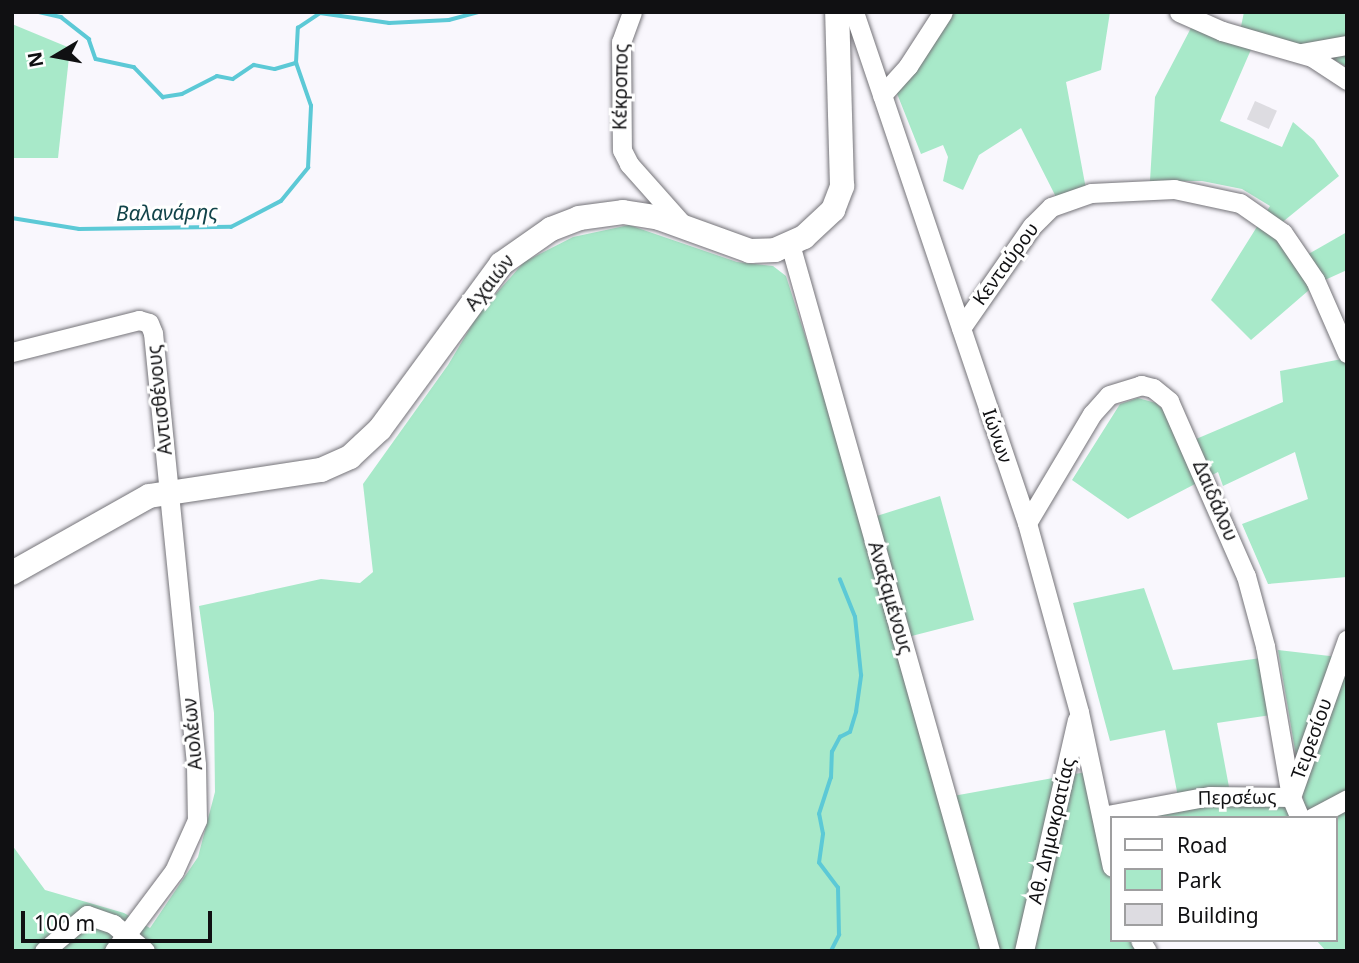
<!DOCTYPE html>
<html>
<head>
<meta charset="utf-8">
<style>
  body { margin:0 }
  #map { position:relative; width:1359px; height:963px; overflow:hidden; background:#f9f7fd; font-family:"Noto Sans",sans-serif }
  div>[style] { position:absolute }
  .green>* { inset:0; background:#a8e9c9 }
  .stream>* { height:3.5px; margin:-1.75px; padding:0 1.75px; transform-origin:1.75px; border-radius:1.75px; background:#5cc9d6 }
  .building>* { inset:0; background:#dddce1; transform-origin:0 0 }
  .roads { filter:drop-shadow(0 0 2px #757479) drop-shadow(0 0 2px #757479) }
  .minor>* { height:19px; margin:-9.5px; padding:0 9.5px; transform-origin:9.5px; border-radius:9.5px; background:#fff }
  .major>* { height:24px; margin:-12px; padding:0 12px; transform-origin:12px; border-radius:12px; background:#fff }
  span { translate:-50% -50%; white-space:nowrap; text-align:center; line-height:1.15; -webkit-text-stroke:6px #fff; paint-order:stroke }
  .street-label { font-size:19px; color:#101012 }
  .water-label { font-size:21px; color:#12444a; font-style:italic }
  .frame { position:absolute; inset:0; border:14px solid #101012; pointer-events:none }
  .legend { position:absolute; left:1110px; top:816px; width:228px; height:126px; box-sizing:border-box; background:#fff; border:2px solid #9f9fa0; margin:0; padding:9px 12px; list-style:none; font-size:21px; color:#101012 }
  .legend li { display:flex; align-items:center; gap:14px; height:35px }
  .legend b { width:35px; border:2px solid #9f9fa0 }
  .north { position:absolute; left:21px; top:21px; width:70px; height:70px; -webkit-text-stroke:5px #fff; paint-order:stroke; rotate:260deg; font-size:19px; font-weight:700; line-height:28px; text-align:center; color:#101012 }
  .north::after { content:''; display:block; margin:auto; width:24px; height:32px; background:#101012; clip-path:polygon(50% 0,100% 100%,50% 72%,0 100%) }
  .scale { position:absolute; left:21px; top:911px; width:191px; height:32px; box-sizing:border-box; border:4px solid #101012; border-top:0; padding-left:9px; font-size:21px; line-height:24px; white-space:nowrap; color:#101012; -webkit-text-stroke:5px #fff; paint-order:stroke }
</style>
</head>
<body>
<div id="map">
  <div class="green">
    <div style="clip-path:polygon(955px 12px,1110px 12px,1101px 70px,1066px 82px,1086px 189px,1056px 197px,1021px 128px,979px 155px,963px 190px,943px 181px,948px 157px,943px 145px,921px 154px,896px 91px)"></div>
    <div style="clip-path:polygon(1244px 12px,1347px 12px,1347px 67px,1310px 46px,1256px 38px,1220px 121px,1282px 147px,1293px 122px,1314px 140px,1339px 176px,1274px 229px,1298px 260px,1347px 232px,1347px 270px,1316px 284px,1251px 340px,1211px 300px,1270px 206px,1242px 189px,1202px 181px,1150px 181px,1155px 97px,1192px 26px,1238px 41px)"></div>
    <div style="clip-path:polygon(12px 24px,70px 48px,58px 158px,12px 158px)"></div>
    <div style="clip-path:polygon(629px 225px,737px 262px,773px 266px,786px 276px,864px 520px,940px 496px,974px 620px,896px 640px,942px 798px,1086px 772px,1112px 818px,1112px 940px,1135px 940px,1142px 951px,12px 951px,12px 845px,45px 890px,124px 913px,150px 928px,198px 857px,215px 792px,214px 713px,199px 606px,321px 579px,360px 583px,373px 572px,363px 484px,448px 365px,479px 313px,524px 262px,573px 237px)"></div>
    <div style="clip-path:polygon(1347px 358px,1347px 577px,1268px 584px,1242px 524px,1308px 499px,1295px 452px,1223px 486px,1218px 472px,1128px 519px,1072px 480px,1120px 404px,1138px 398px,1156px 403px,1172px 419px,1182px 445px,1283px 402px,1280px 371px)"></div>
    <div style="clip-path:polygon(1144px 588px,1173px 670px,1261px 658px,1271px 715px,1217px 723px,1229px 787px,1304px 803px,1278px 650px,1347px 658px,1347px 951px,1326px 951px,1316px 940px,1336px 940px,1336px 818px,1114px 818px,1180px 807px,1165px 730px,1110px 741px,1073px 603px)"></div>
  </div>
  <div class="stream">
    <div style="left:39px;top:12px;width:23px;rotate:13deg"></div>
    <div style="left:61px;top:17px;width:36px;rotate:38deg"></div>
    <div style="left:89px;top:39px;width:21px;rotate:71deg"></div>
    <div style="left:96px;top:59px;width:39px;rotate:12deg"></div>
    <div style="left:134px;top:67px;width:42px;rotate:46deg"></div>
    <div style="left:163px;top:97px;width:19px;rotate:-9deg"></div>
    <div style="left:182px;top:94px;width:39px;rotate:-27deg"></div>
    <div style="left:217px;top:76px;width:16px;rotate:11deg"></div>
    <div style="left:233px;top:79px;width:25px;rotate:-34deg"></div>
    <div style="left:254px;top:65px;width:21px;rotate:11deg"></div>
    <div style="left:275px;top:69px;width:22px;rotate:-16deg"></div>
    <div style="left:12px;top:218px;width:68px;rotate:9.3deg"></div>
    <div style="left:79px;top:229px;width:152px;rotate:-0.8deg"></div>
    <div style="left:231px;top:227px;width:56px;rotate:-27.5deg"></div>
    <div style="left:281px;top:201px;width:43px;rotate:-50.7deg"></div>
    <div style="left:308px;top:168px;width:62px;rotate:-87.2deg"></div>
    <div style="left:311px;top:106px;width:46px;rotate:-109.2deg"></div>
    <div style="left:296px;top:63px;width:35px;rotate:-87deg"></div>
    <div style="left:298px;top:28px;width:27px;rotate:-34deg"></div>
    <div style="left:320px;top:13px;width:70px;rotate:8.2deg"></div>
    <div style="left:389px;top:23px;width:60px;rotate:-2.9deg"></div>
    <div style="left:449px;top:20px;width:30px;rotate:-15deg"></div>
    <div style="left:831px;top:951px;width:18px;rotate:-63deg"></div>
    <div style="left:839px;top:935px;width:47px;rotate:-91.2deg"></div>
    <div style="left:838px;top:888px;width:31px;rotate:-127deg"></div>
    <div style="left:819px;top:863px;width:29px;rotate:-82deg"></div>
    <div style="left:823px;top:834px;width:20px;rotate:-101deg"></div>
    <div style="left:819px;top:814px;width:38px;rotate:-72deg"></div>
    <div style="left:831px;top:778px;width:26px;rotate:-88deg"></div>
    <div style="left:832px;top:752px;width:17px;rotate:-62deg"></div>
    <div style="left:840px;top:737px;width:11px;rotate:-27deg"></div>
    <div style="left:850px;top:732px;width:21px;rotate:-73deg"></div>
    <div style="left:856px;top:712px;width:37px;rotate:-82deg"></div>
    <div style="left:861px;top:675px;width:58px;rotate:-95.9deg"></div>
    <div style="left:855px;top:617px;width:40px;rotate:-112deg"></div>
  </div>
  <div class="building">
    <div style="left:1255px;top:101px;width:24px;height:20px;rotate:24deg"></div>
  </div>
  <div class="roads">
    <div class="minor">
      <div style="left:632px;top:12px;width:32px;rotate:110deg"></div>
      <div style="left:621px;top:42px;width:108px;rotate:89.5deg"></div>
      <div style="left:622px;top:150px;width:16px;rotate:63deg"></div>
      <div style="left:629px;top:164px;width:83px;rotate:48.4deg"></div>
      <div style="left:854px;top:12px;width:539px;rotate:71.3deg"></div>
      <div style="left:1027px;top:523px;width:196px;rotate:74.6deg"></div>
      <div style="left:1079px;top:712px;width:158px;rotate:78deg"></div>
      <div style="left:1179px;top:12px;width:47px;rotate:23.8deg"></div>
      <div style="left:1222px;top:31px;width:94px;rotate:16.1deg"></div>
      <div style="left:1312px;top:57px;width:42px;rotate:33.3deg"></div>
      <div style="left:1301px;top:53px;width:47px;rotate:-9.9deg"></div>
      <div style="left:882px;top:95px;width:39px;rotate:-48deg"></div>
      <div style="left:908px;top:66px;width:64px;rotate:-57.1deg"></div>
      <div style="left:790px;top:244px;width:735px;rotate:74.2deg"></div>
      <div style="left:961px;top:328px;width:124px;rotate:-55.2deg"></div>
      <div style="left:1032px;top:226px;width:27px;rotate:-45deg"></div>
      <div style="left:1051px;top:207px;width:42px;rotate:-19.3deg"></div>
      <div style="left:1091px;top:193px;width:83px;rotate:-2.8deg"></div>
      <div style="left:1174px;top:189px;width:67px;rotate:12deg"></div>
      <div style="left:1240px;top:203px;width:52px;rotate:34.9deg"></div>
      <div style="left:1283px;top:233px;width:57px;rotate:55.8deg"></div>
      <div style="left:1315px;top:280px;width:80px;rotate:66.3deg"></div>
      <div style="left:12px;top:352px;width:131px;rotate:-14.1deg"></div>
      <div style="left:139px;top:320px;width:10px;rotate:17deg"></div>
      <div style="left:149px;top:323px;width:11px;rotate:68deg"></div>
      <div style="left:153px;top:333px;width:434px;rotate:84.3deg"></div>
      <div style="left:196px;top:765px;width:55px;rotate:89deg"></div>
      <div style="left:197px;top:820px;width:56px;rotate:114.3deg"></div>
      <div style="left:174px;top:871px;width:100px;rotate:126.9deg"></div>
      <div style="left:1027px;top:523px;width:127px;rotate:-59.2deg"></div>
      <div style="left:1092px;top:414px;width:25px;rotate:-48deg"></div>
      <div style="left:1109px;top:395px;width:34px;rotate:-17deg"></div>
      <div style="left:1141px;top:385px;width:12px;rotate:14deg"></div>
      <div style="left:1153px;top:388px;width:21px;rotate:39deg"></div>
      <div style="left:1169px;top:401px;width:191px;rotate:66.3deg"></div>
      <div style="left:1246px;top:576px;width:73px;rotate:74.8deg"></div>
      <div style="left:1265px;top:646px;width:153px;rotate:80.2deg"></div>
      <div style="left:1291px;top:797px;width:23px;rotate:67deg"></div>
      <div style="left:1102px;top:816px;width:110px;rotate:-10.5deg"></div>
      <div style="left:1210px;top:796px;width:81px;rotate:0.7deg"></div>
      <div style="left:1291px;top:797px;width:167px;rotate:-70.4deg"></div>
      <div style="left:1312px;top:818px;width:40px;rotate:-28deg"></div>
      <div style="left:1140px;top:940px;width:13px;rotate:58deg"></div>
      <div style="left:44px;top:951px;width:56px;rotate:-39.9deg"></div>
      <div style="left:87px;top:915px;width:28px;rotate:19deg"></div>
      <div style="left:113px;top:924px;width:42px;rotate:40.2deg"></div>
      <div style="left:1024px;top:951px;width:237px;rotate:-77.1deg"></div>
    </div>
    <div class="major">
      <div style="left:12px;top:573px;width:157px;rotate:-29.3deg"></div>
      <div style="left:149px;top:496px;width:174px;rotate:-8.6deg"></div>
      <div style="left:321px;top:470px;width:32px;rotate:-24deg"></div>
      <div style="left:350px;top:457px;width:41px;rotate:-43deg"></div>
      <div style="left:380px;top:429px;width:205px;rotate:-53.7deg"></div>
      <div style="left:501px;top:264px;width:61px;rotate:-35deg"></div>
      <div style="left:551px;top:229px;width:30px;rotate:-21deg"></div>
      <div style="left:579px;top:218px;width:44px;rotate:-7.8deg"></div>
      <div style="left:623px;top:212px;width:36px;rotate:9deg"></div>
      <div style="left:659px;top:218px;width:97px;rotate:19.9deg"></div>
      <div style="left:750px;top:251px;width:25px;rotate:-2deg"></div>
      <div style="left:775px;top:250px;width:32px;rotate:-24deg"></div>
      <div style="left:804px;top:237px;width:40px;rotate:-43deg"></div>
      <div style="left:833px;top:210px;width:26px;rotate:-69deg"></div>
      <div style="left:842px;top:186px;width:174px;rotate:-91.6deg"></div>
    </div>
  </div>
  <div class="street-label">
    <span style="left:621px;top:87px;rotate:-89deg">Κέκροπος</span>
    <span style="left:1006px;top:264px;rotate:-54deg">Κενταύρου</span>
    <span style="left:490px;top:283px;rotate:-51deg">Αχαιών</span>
    <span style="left:160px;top:400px;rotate:-96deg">Αντισθένους</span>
    <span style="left:997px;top:436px;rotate:71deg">Ιώνων</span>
    <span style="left:1215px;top:501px;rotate:67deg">Δαιδάλου</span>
    <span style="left:890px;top:598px;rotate:74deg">Αναξαμένους</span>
    <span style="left:193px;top:734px;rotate:-95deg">Αιολέων</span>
    <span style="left:1312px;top:739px;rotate:-70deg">Τειρεσίου</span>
    <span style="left:1237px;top:798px;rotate:-1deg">Περσέως</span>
    <span style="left:1052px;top:831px;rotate:-77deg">Αθ. Δημοκρατίας</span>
  </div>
  <div class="water-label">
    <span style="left:167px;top:212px;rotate:-1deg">Βαλανάρης</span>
  </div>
  <div class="frame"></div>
  <ul class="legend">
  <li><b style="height:9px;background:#fff"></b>Road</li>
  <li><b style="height:19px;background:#a8e9c9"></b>Park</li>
  <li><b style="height:19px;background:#dddce1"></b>Building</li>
  </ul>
  <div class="north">N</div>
  <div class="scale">100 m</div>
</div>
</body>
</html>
